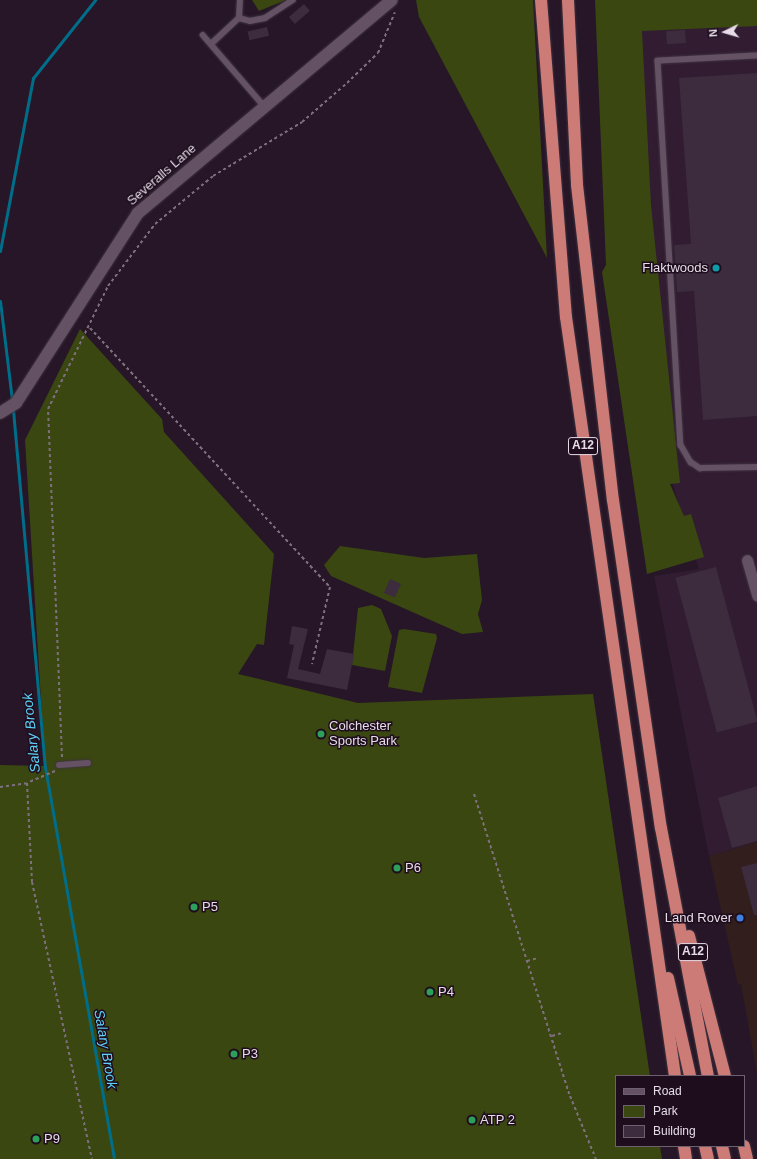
<!DOCTYPE html>
<html>
<head>
<meta charset="utf-8">
<style>
  body { margin:0 }
  #map { position:relative; width:757px; height:1159px; overflow:hidden; background:#261627; font-family:Arial,sans-serif }
  div>[style] { position:absolute }
  .commercial>* { inset:0; background:#311e1d }
  .built>* { inset:0; background:#311c32 }
  .green>* { inset:0; background:#3a4711 }
  .stream>* { height:3px; margin:-1.5px; padding:0 1.5px; transform-origin:1.5px; border-radius:1.5px; background:#006d89 }
  .building>* { inset:0; background:#3c2c3e; transform-origin:0 0 }
  .path>* { height:2px; margin-top:-1px; transform-origin:0; background:repeating-linear-gradient(90deg,#7e707f 0 3px,transparent 0 6px) }
  .roads { filter:drop-shadow(0 0 1px #3f333f) drop-shadow(0 0 1px #3f333f) }
  .lane>* { height:5.5px; margin:-2.75px; padding:0 2.75px; transform-origin:2.75px; border-radius:2.75px; background:#645164 }
  .street>* { height:11px; margin:-5.5px; padding:0 5.5px; transform-origin:5.5px; border-radius:5.5px; background:#645164 }
  .secondary>* { height:12px; margin:-6px; padding:0 6px; transform-origin:6px; border-radius:6px; background:#645164 }
  .highway>* { height:12px; margin:-6px; padding:0 6px; transform-origin:6px; border-radius:6px; background:#cc7b77 }
  .dots>* { width:11px; height:11px; translate:-50% -50%; box-sizing:border-box; border:2px solid #1d0d1d; border-radius:50% }
  span { translate:-50% -50%; white-space:nowrap; text-align:center; line-height:1.15; -webkit-text-stroke:3px #1d0d1d; paint-order:stroke }
  .shield-label span { padding:1px 3px; background:#1d0d1d; border:1px solid; border-radius:3px; -webkit-text-stroke-width:0 }
  .shield-label { font-size:12px; color:#e7dce7; font-weight:700 }
  .street-label { font-size:13px; color:#e7dce7 }
  .poi-label { font-size:13px; color:#e7dce7 }
  .right { translate:-100% -50%; text-align:right }
  .left { translate:0 -50%; text-align:left }
  .water-label { font-size:14px; color:#5fd2f9; font-style:italic }
  .legend { position:absolute; left:615px; top:1075px; width:130px; height:72px; box-sizing:border-box; background:#1d0d1d; border:1px solid #6e606e; margin:0; padding:5px 7px; list-style:none; font-size:12px; color:#e7dce7 }
  .legend li { display:flex; align-items:center; gap:8px; height:20px }
  .legend b { width:20px; border:1px solid #6e606e }
  .north { position:absolute; left:705px; top:12px; width:40px; height:40px; -webkit-text-stroke:3px #1d0d1d; paint-order:stroke; rotate:265deg; font-size:11px; font-weight:700; line-height:16px; text-align:center; color:#e7dce7 }
  .north::after { content:''; display:block; margin:auto; width:14px; height:18px; background:#e7dce7; clip-path:polygon(50% 0,100% 100%,50% 72%,0 100%) }
</style>
</head>
<body>
<div id="map">
  <div class="commercial">
    <div style="clip-path:polygon(757px 842px,757px 1074px,741px 984px,738px 985px,709px 856px)"></div>
  </div>
  <div class="built">
    <div style="clip-path:polygon(757px 21px,757px 842px,709px 856px,654px 576px,699px 569px,673px 485px,647px 281px,630px 26px)"></div>
  </div>
  <div class="green">
    <div style="clip-path:polygon(252px 0,286px 0,259px 11px)"></div>
    <div style="clip-path:polygon(416px 0,533px 0,547px 258px,419px 17px)"></div>
    <div style="clip-path:polygon(595px 0,757px 0,757px 26px,642px 31px,651px 205px,680px 483px,670px 484px,684px 516px,691px 514px,704px 557px,647px 574px,602px 272px,606px 265px)"></div>
    <div style="clip-path:polygon(80px 329px,162px 419px,164px 432px,274px 554px,264px 645px,257px 644px,238px 674px,358px 703px,593px 694px,650px 1076px,616px 1076px,616px 1146px,660px 1146px,662px 1159px,0 1159px,0 765px,45px 766px,25px 440px)"></div>
    <div style="clip-path:polygon(340px 546px,424px 558px,477px 554px,482px 600px,478px 614px,483px 632px,462px 634px,331px 576px,324px 565px)"></div>
    <div style="clip-path:polygon(372px 605px,381px 609px,392px 636px,385px 671px,352px 665px,358px 608px)"></div>
    <div style="clip-path:polygon(404px 629px,436px 634px,437px 638px,422px 693px,388px 687px,399px 630px)"></div>
  </div>
  <div class="stream">
    <div style="left:0;top:251px;width:176px;rotate:-79.2deg"></div>
    <div style="left:33px;top:78px;width:100px;rotate:-51.5deg"></div>
    <div style="left:0;top:301px;width:100px;rotate:83.1deg"></div>
    <div style="left:13px;top:410px;width:358px;rotate:84.9deg"></div>
    <div style="left:45px;top:767px;width:398px;rotate:80deg"></div>
  </div>
  <div class="building">
    <div style="left:304px;top:4px;width:9px;height:20px;rotate:49deg"></div>
    <div style="left:267px;top:27px;width:9px;height:20px;rotate:77deg"></div>
    <div style="left:685px;top:30px;width:13px;height:19px;rotate:86deg"></div>
    <div style="clip-path:polygon(757px 73px,757px 416px,703px 420px,694px 291px,677px 292px,674px 245px,691px 244px,679px 78px)"></div>
    <div style="left:716px;top:567px;width:160px;height:42px;rotate:75deg"></div>
    <div style="left:390px;top:579px;width:12px;height:15px;rotate:24deg"></div>
    <div style="clip-path:polygon(292px 626px,308px 629px,298px 669px,320px 674px,327px 649px,354px 654px,347px 690px,287px 678px,294px 645px,289px 644px)"></div>
    <div style="clip-path:polygon(757px 786px,757px 841px,732px 848px,718px 798px)"></div>
    <div style="clip-path:polygon(757px 863px,757px 915px,754px 915px,741px 867px)"></div>
  </div>
  <div class="path">
    <div style="left:90px;top:328px;width:353px;rotate:47.2deg"></div>
    <div style="left:330px;top:587px;width:79px;rotate:103.2deg"></div>
    <div style="left:62px;top:757px;width:348px;rotate:-92.3deg"></div>
    <div style="left:48px;top:409px;width:137px;rotate:-64deg"></div>
    <div style="left:108px;top:286px;width:78px;rotate:-52.8deg"></div>
    <div style="left:155px;top:224px;width:75px;rotate:-39.6deg"></div>
    <div style="left:213px;top:176px;width:104px;rotate:-31.2deg"></div>
    <div style="left:302px;top:122px;width:60px;rotate:-40.9deg"></div>
    <div style="left:347px;top:83px;width:43px;rotate:-44.1deg"></div>
    <div style="left:378px;top:53px;width:44px;rotate:-67.5deg"></div>
    <div style="left:55px;top:771px;width:30px;rotate:157deg"></div>
    <div style="left:27px;top:783px;width:99px;rotate:87.1deg"></div>
    <div style="left:32px;top:882px;width:283px;rotate:77.8deg"></div>
    <div style="left:0;top:787px;width:27px;rotate:-8deg"></div>
    <div style="left:474px;top:794px;width:317px;rotate:72.4deg"></div>
    <div style="left:570px;top:1096px;width:68px;rotate:67.6deg"></div>
    <div style="left:527px;top:961px;width:11px;rotate:-15deg"></div>
    <div style="left:552px;top:1036px;width:10px;rotate:-17deg"></div>
  </div>
  <div class="roads">
    <div class="lane">
      <div style="left:239px;top:18px;width:11px;rotate:15deg"></div>
      <div style="left:250px;top:21px;width:15px;rotate:-11deg"></div>
      <div style="left:265px;top:18px;width:33px;rotate:-33deg"></div>
      <div style="left:239px;top:18px;width:18px;rotate:-87deg"></div>
      <div style="left:203px;top:35px;width:94px;rotate:49.3deg"></div>
      <div style="left:211px;top:44px;width:38px;rotate:-43deg"></div>
      <div style="left:757px;top:56px;width:99px;rotate:177.1deg"></div>
      <div style="left:658px;top:61px;width:385px;rotate:86.6deg"></div>
      <div style="left:681px;top:445px;width:20px;rotate:60deg"></div>
      <div style="left:691px;top:462px;width:11px;rotate:34deg"></div>
      <div style="left:700px;top:468px;width:57px;rotate:-1deg"></div>
      <div style="left:59px;top:765px;width:29px;rotate:-4deg"></div>
    </div>
    <div class="street">
      <div style="left:747px;top:560px;width:37px;rotate:74deg"></div>
    </div>
    <div class="secondary">
      <div style="left:0;top:413px;width:19px;rotate:-32deg"></div>
      <div style="left:16px;top:403px;width:226px;rotate:-57.3deg"></div>
      <div style="left:138px;top:213px;width:331px;rotate:-40deg"></div>
    </div>
    <div class="highway">
      <div style="left:541px;top:0;width:318px;rotate:85.5deg"></div>
      <div style="left:566px;top:317px;width:767px;rotate:81.83deg"></div>
      <div style="left:568px;top:0;width:185px;rotate:87.2deg"></div>
      <div style="left:577px;top:185px;width:317px;rotate:83.5deg"></div>
      <div style="left:613px;top:500px;width:331px;rotate:81.7deg"></div>
      <div style="left:661px;top:828px;width:252px;rotate:79.3deg"></div>
      <div style="left:689px;top:936px;width:145px;rotate:75.6deg"></div>
      <div style="left:668px;top:978px;width:100px;rotate:77.3deg"></div>
      <div style="left:684px;top:1146px;width:13px;rotate:81deg"></div>
      <div style="left:705px;top:1146px;width:13px;rotate:77deg"></div>
      <div style="left:722px;top:1146px;width:13px;rotate:77deg"></div>
      <div style="left:744px;top:1146px;width:13px;rotate:77deg"></div>
    </div>
  </div>
  <div class="dots">
    <div style="left:716px;top:268px;background:#0f9aa8"></div>
    <div style="left:321px;top:734px;background:#2e9e5b"></div>
    <div style="left:397px;top:868px;background:#2e9e5b"></div>
    <div style="left:194px;top:907px;background:#2e9e5b"></div>
    <div style="left:740px;top:918px;background:#3f7fe0"></div>
    <div style="left:430px;top:992px;background:#2e9e5b"></div>
    <div style="left:234px;top:1054px;background:#2e9e5b"></div>
    <div style="left:472px;top:1120px;background:#2e9e5b"></div>
    <div style="left:36px;top:1139px;background:#2e9e5b"></div>
  </div>
  <div class="shield-label">
    <span style="left:583px;top:446px">A12</span>
    <span style="left:693px;top:952px">A12</span>
  </div>
  <div class="street-label">
    <span style="left:162px;top:175px;rotate:-41deg">Severalls Lane</span>
  </div>
  <div class="poi-label">
    <span class="right" style="left:708px;top:268px">Flaktwoods</span>
    <span class="left" style="left:329px;top:734px">Colchester<br>Sports Park</span>
    <span class="left" style="left:405px;top:868px">P6</span>
    <span class="left" style="left:202px;top:907px">P5</span>
    <span class="right" style="left:732px;top:918px">Land Rover</span>
    <span class="left" style="left:438px;top:992px">P4</span>
    <span class="left" style="left:242px;top:1054px">P3</span>
    <span class="left" style="left:480px;top:1120px">ATP 2</span>
    <span class="left" style="left:44px;top:1139px">P9</span>
  </div>
  <div class="water-label">
    <span style="left:31px;top:733px;rotate:-96deg">Salary Brook</span>
    <span style="left:106px;top:1049px;rotate:80deg">Salary Brook</span>
  </div>
  <ul class="legend">
  <li><b style="height:5px;background:#645164"></b>Road</li>
  <li><b style="height:11px;background:#3a4711"></b>Park</li>
  <li><b style="height:11px;background:#3c2c3e"></b>Building</li>
  </ul>
  <div class="north">N</div>
</div>
</body>
</html>
